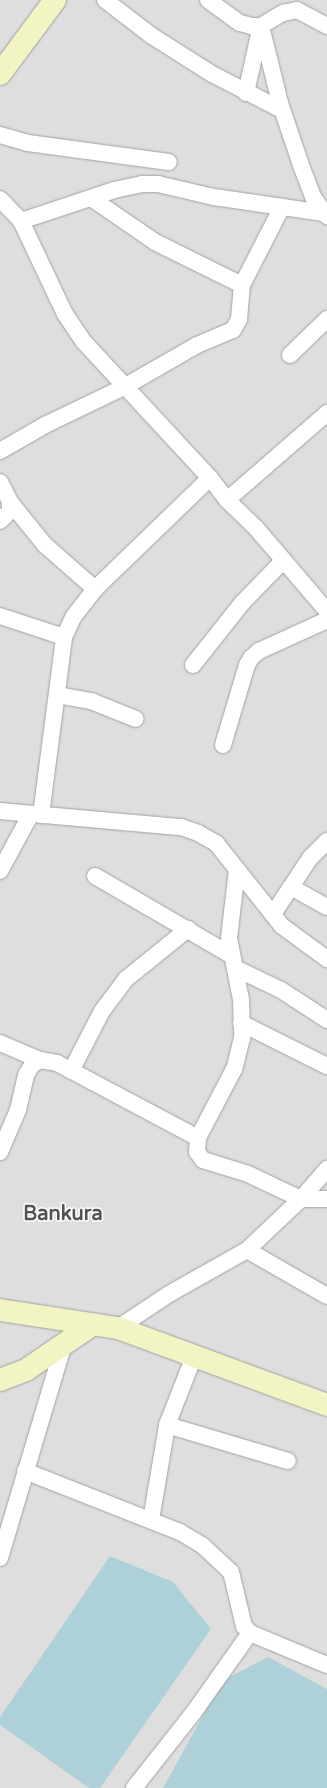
<!DOCTYPE html>
<html>
<head>
<meta charset="utf-8">
<style>
  body { margin:0 }
  #map { position:relative; width:327px; height:1788px; overflow:hidden; background:#f0eee9; font-family:"Varela Round",sans-serif }
  div>[style] { position:absolute }
  .residential>* { inset:0; background:#dfdede; transform-origin:0 0 }
  .water>* { inset:0; background:#aed1d9 }
  .roads { filter:drop-shadow(0 0 1px #a2a2a2) drop-shadow(0 0 1px #a2a2a2) }
  .street>* { height:16px; margin:-8px; padding:0 8px; transform-origin:8px; border-radius:8px; background:#fff }
  .secondary>* { height:22px; margin:-11px; padding:0 11px; transform-origin:11px; border-radius:11px; background:#f3f4c3 }
  span { translate:-50% -50%; white-space:nowrap; text-align:center; line-height:1.15; -webkit-text-stroke:3px #fff; paint-order:stroke }
  .town-label { font-size:20px; color:#545454; font-weight:700 }
</style>
</head>
<body>
<div id="map">
  <div class="residential">
    <div style="left:0;top:0;width:327px;height:1788px"></div>
  </div>
  <div class="water">
    <div style="clip-path:polygon(110px 1556px,173px 1582px,211px 1629px,100px 1788px,89px 1788px,0 1725px,0 1717px)"></div>
    <div style="clip-path:polygon(268px 1657px,327px 1689px,327px 1788px,163px 1788px,222px 1681px)"></div>
  </div>
  <div class="roads">
    <div class="street">
      <div style="left:105px;top:0;width:59px;rotate:37.5deg"></div>
      <div style="left:152px;top:36px;width:71px;rotate:32.3deg"></div>
      <div style="left:212px;top:74px;width:79px;rotate:27.2deg"></div>
      <div style="left:208px;top:0;width:39px;rotate:36deg"></div>
      <div style="left:240px;top:23px;width:11px;rotate:15deg"></div>
      <div style="left:251px;top:26px;width:10px"></div>
      <div style="left:261px;top:26px;width:26px;rotate:-31deg"></div>
      <div style="left:283px;top:13px;width:14px;rotate:-12deg"></div>
      <div style="left:297px;top:10px;width:34px;rotate:28deg"></div>
      <div style="left:261px;top:26px;width:79px;rotate:76.1deg"></div>
      <div style="left:280px;top:103px;width:69px;rotate:71.3deg"></div>
      <div style="left:302px;top:168px;width:31px;rotate:69deg"></div>
      <div style="left:313px;top:197px;width:24px;rotate:54deg"></div>
      <div style="left:246px;top:93px;width:65px;rotate:-77.5deg"></div>
      <div style="left:0;top:135px;width:29px;rotate:16deg"></div>
      <div style="left:28px;top:143px;width:142px;rotate:7.7deg"></div>
      <div style="left:91px;top:198px;width:78px;rotate:34.5deg"></div>
      <div style="left:155px;top:242px;width:97px;rotate:26.3deg"></div>
      <div style="left:0;top:199px;width:30px;rotate:46deg"></div>
      <div style="left:21px;top:221px;width:103px;rotate:64.7deg"></div>
      <div style="left:65px;top:314px;width:34px;rotate:56deg"></div>
      <div style="left:84px;top:342px;width:185px;rotate:47.2deg"></div>
      <div style="left:210px;top:478px;width:28px;rotate:52deg"></div>
      <div style="left:227px;top:500px;width:40px;rotate:44deg"></div>
      <div style="left:256px;top:528px;width:109px;rotate:49.5deg"></div>
      <div style="left:21px;top:221px;width:98px;rotate:-18.4deg"></div>
      <div style="left:114px;top:190px;width:29px;rotate:-12deg"></div>
      <div style="left:142px;top:184px;width:16px"></div>
      <div style="left:158px;top:184px;width:57px;rotate:13.1deg"></div>
      <div style="left:214px;top:197px;width:111px;rotate:8.3deg"></div>
      <div style="left:290px;top:355px;width:52px;rotate:-44.2deg"></div>
      <div style="left:0;top:451px;width:52px;rotate:-30deg"></div>
      <div style="left:45px;top:425px;width:88px;rotate:-25.7deg"></div>
      <div style="left:124px;top:387px;width:84px;rotate:-29.9deg"></div>
      <div style="left:197px;top:345px;width:39px;rotate:-23deg"></div>
      <div style="left:233px;top:330px;width:13px;rotate:-61deg"></div>
      <div style="left:239px;top:319px;width:34px;rotate:-85deg"></div>
      <div style="left:242px;top:285px;width:88px;rotate:-62.9deg"></div>
      <div style="left:0;top:482px;width:22px;rotate:63deg"></div>
      <div style="left:10px;top:502px;width:9px;rotate:90deg"></div>
      <div style="left:10px;top:511px;width:14px;rotate:135deg"></div>
      <div style="left:227px;top:500px;width:133px;rotate:-41deg"></div>
      <div style="left:10px;top:502px;width:55px;rotate:50.9deg"></div>
      <div style="left:45px;top:545px;width:67px;rotate:41.3deg"></div>
      <div style="left:0;top:616px;width:67px;rotate:18.2deg"></div>
      <div style="left:193px;top:665px;width:80px;rotate:-51.6deg"></div>
      <div style="left:243px;top:602px;width:57px;rotate:-45.7deg"></div>
      <div style="left:57px;top:695px;width:35px;rotate:10deg"></div>
      <div style="left:91px;top:701px;width:48px;rotate:21.8deg"></div>
      <div style="left:223px;top:745px;width:84px;rotate:-73.3deg"></div>
      <div style="left:247px;top:665px;width:8px;rotate:-60deg"></div>
      <div style="left:251px;top:658px;width:11px;rotate:-41deg"></div>
      <div style="left:259px;top:651px;width:75px;rotate:-24.5deg"></div>
      <div style="left:0;top:811px;width:182px;rotate:5.1deg"></div>
      <div style="left:181px;top:827px;width:18px;rotate:19deg"></div>
      <div style="left:198px;top:833px;width:21px;rotate:29deg"></div>
      <div style="left:216px;top:843px;width:106px;rotate:51.5deg"></div>
      <div style="left:282px;top:926px;width:56px;rotate:36.3deg"></div>
      <div style="left:41px;top:815px;width:179px;rotate:-82.6deg"></div>
      <div style="left:64px;top:637px;width:23px;rotate:-65deg"></div>
      <div style="left:74px;top:616px;width:34px;rotate:-52deg"></div>
      <div style="left:95px;top:589px;width:160px;rotate:-44deg"></div>
      <div style="left:237px;top:870px;width:68px;rotate:96.7deg"></div>
      <div style="left:229px;top:938px;width:63px;rotate:79deg"></div>
      <div style="left:241px;top:1000px;width:38px;rotate:88deg"></div>
      <div style="left:242px;top:1038px;width:32px;rotate:104deg"></div>
      <div style="left:234px;top:1069px;width:78px;rotate:117.6deg"></div>
      <div style="left:198px;top:1138px;width:14px;rotate:94deg"></div>
      <div style="left:197px;top:1152px;width:10px;rotate:53deg"></div>
      <div style="left:203px;top:1160px;width:47px;rotate:17.3deg"></div>
      <div style="left:248px;top:1174px;width:59px;rotate:25.3deg"></div>
      <div style="left:301px;top:1199px;width:26px"></div>
      <div style="left:0;top:871px;width:65px;rotate:-61.5deg"></div>
      <div style="left:95px;top:876px;width:157px;rotate:30.2deg"></div>
      <div style="left:291px;top:887px;width:41px;rotate:29.1deg"></div>
      <div style="left:273px;top:914px;width:67px;rotate:-56.5deg"></div>
      <div style="left:310px;top:858px;width:24px;rotate:-45deg"></div>
      <div style="left:235px;top:968px;width:51px;rotate:25.6deg"></div>
      <div style="left:281px;top:990px;width:55px;rotate:33.1deg"></div>
      <div style="left:241px;top:1023px;width:96px;rotate:26.6deg"></div>
      <div style="left:0;top:1043px;width:43px;rotate:23deg"></div>
      <div style="left:71px;top:1071px;width:68px;rotate:-62.7deg"></div>
      <div style="left:102px;top:1011px;width:40px;rotate:-53deg"></div>
      <div style="left:126px;top:979px;width:80px;rotate:-38.9deg"></div>
      <div style="left:0;top:1152px;width:46px;rotate:-66.8deg"></div>
      <div style="left:18px;top:1110px;width:36px;rotate:-77deg"></div>
      <div style="left:26px;top:1075px;width:12px;rotate:-59deg"></div>
      <div style="left:32px;top:1065px;width:9px;rotate:-32deg"></div>
      <div style="left:40px;top:1060px;width:17px;rotate:10deg"></div>
      <div style="left:57px;top:1063px;width:160px;rotate:28deg"></div>
      <div style="left:247px;top:1250px;width:92px;rotate:29.9deg"></div>
      <div style="left:118px;top:1328px;width:61px;rotate:-33.7deg"></div>
      <div style="left:169px;top:1294px;width:90px;rotate:-29.4deg"></div>
      <div style="left:247px;top:1250px;width:74px;rotate:-43.4deg"></div>
      <div style="left:301px;top:1199px;width:40px;rotate:-49deg"></div>
      <div style="left:167px;top:1425px;width:126px;rotate:16.6deg"></div>
      <div style="left:25px;top:1471px;width:167px;rotate:21.5deg"></div>
      <div style="left:180px;top:1532px;width:27px;rotate:31deg"></div>
      <div style="left:203px;top:1546px;width:38px;rotate:43deg"></div>
      <div style="left:231px;top:1572px;width:56px;rotate:76.5deg"></div>
      <div style="left:244px;top:1626px;width:9px;rotate:49deg"></div>
      <div style="left:250px;top:1633px;width:83px;rotate:22.6deg"></div>
      <div style="left:151px;top:1520px;width:96px;rotate:-80.4deg"></div>
      <div style="left:167px;top:1425px;width:76px;rotate:-68.5deg"></div>
      <div style="left:0;top:1558px;width:221px;rotate:-73.4deg"></div>
      <div style="left:134px;top:1788px;width:97px;rotate:-51.7deg"></div>
      <div style="left:194px;top:1712px;width:97px;rotate:-54.7deg"></div>
    </div>
    <div class="secondary">
      <div style="left:0;top:74px;width:92px;rotate:-53.4deg"></div>
      <div style="left:0;top:1310px;width:119px;rotate:8.7deg"></div>
      <div style="left:118px;top:1328px;width:223px;rotate:20.2deg"></div>
      <div style="left:0;top:1380px;width:28px;rotate:-21deg"></div>
      <div style="left:26px;top:1370px;width:80px;rotate:-34.3deg"></div>
    </div>
  </div>
  <div class="town-label">
    <span style="left:63px;top:1214px">Bankura</span>
  </div>
</div>
</body>
</html>
